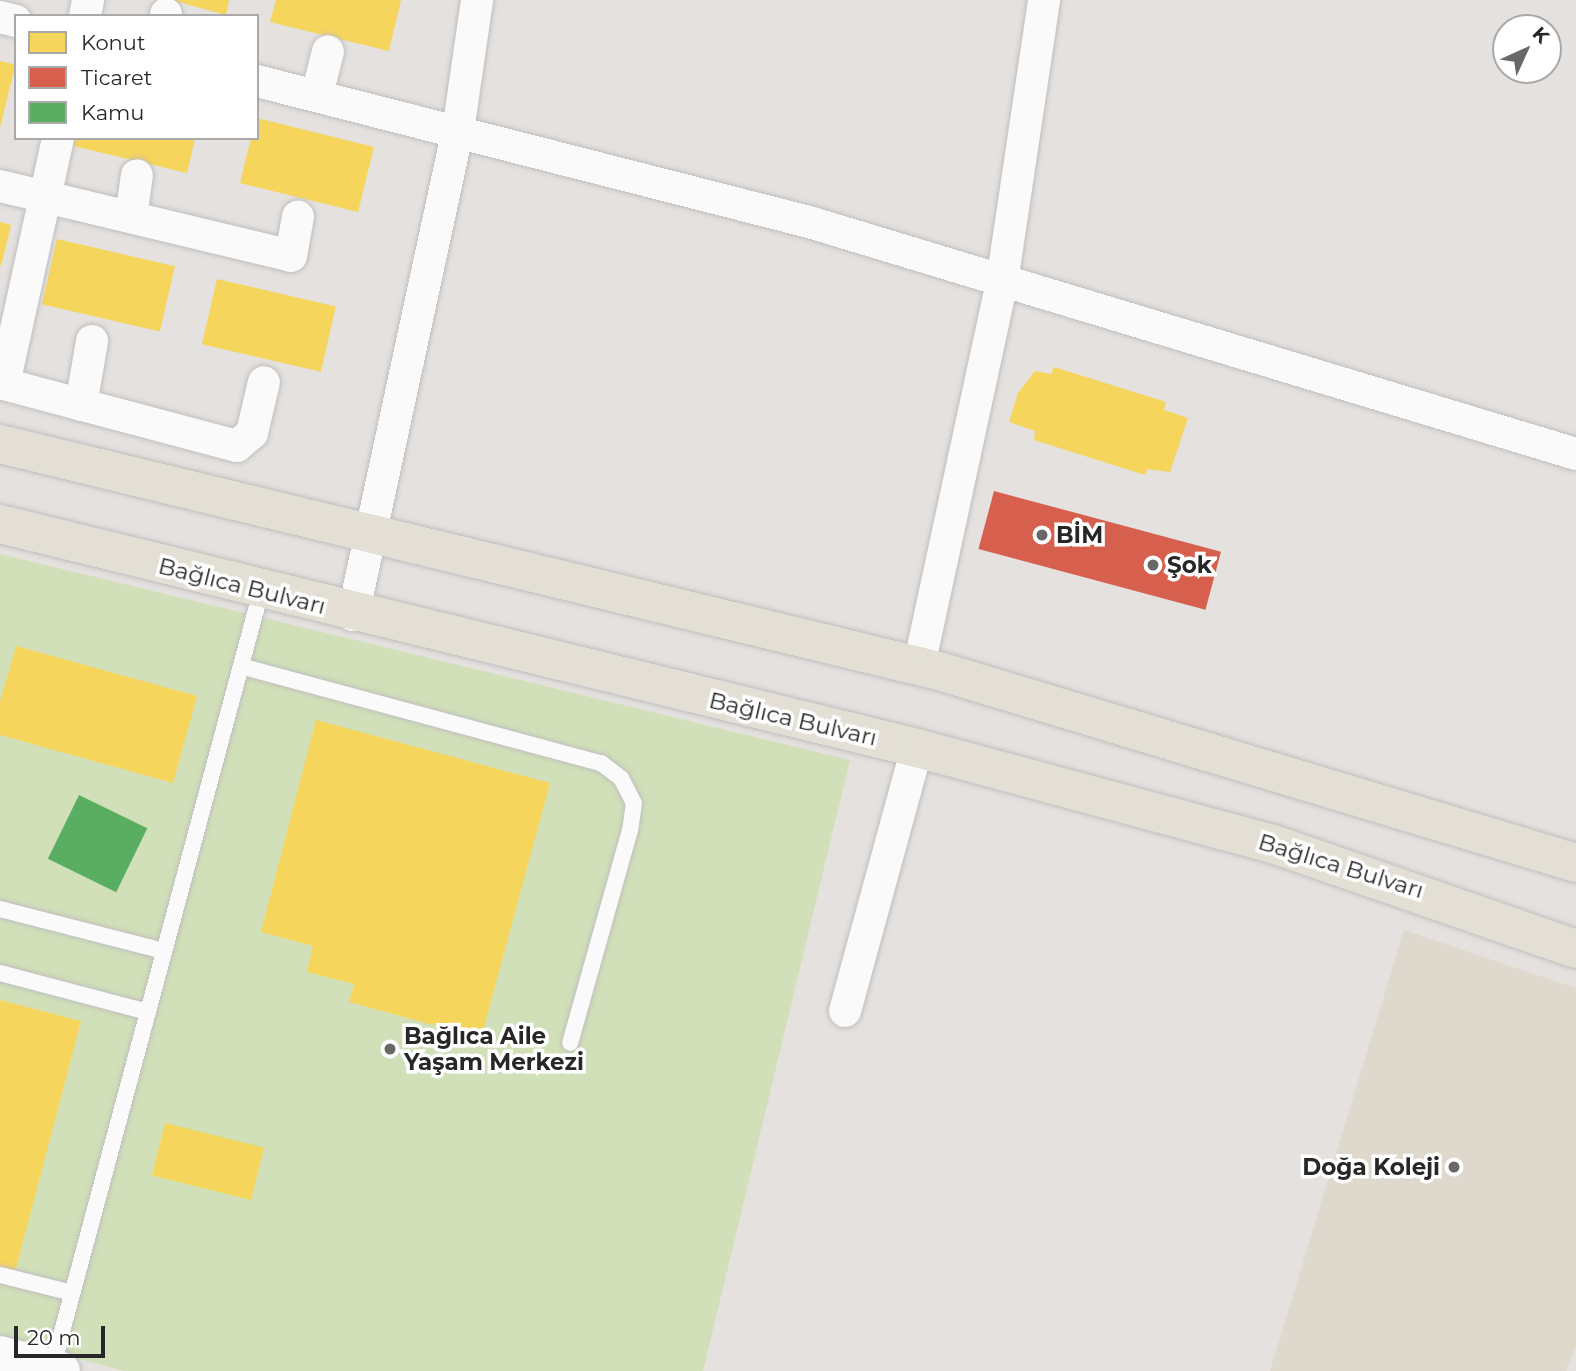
<!DOCTYPE html>
<html>
<head>
<meta charset="utf-8">
<style>
  body { margin:0 }
  #map { position:relative; width:1576px; height:1371px; overflow:hidden; background:#e4e1de; font-family:Montserrat,sans-serif }
  div>[style] { position:absolute }
  .education>* { inset:0; background:#dfd9cd }
  .pitch>* { inset:0; background:#d1e0b8 }
  .homes>* { inset:0; background:#f6d55c; transform-origin:0 0 }
  .shops>* { inset:0; background:#d6604d; transform-origin:0 0 }
  .public>* { inset:0; background:#5aae61; transform-origin:0 0 }
  .roads { filter:drop-shadow(0 0 2px #bfbebf) drop-shadow(0 0 2px #bfbebf) }
  .lane>* { height:16px; margin:-8px; padding:0 8px; transform-origin:8px; border-radius:8px; background:#fbfafa }
  .street>* { height:32px; margin:-16px; padding:0 16px; transform-origin:16px; border-radius:16px; background:#fbfafa }
  .secondary>* { height:38px; margin:-19px; padding:0 19px; transform-origin:19px; border-radius:19px; background:#fbfafa }
  .primary>* { height:38px; margin:-19px; padding:0 19px; transform-origin:19px; border-radius:19px; background:#e3dfd4 }
  .dots>* { width:19px; height:19px; translate:-50% -50%; box-sizing:border-box; border:4px solid #fff; border-radius:50% }
  span { translate:-50% -50%; white-space:nowrap; text-align:center; line-height:1.15; -webkit-text-stroke:7px #fff; paint-order:stroke }
  .poi-label { font-size:23px; color:#272727; font-weight:700 }
  .left { translate:0 -50%; text-align:left }
  .right { translate:-100% -50%; text-align:right }
  .street-label { font-size:23px; color:#272727 }
  .legend { position:absolute; left:14px; top:14px; width:245px; height:126px; box-sizing:border-box; background:#fff; border:2px solid #a9a9a9; margin:0; padding:9px 12px; list-style:none; font-size:21px; color:#272727 }
  .legend li { display:flex; align-items:center; gap:14px; height:35px }
  .legend b { width:35px; border:2px solid #a9a9a9 }
  .north { position:absolute; left:1492px; top:14px; width:70px; height:70px; box-sizing:border-box; background:#fff; border:2px solid #a9a9a9; border-radius:50%; rotate:45deg; font-size:19px; font-weight:700; line-height:28px; text-align:center; color:#272727 }
  .north::after { content:''; display:block; margin:auto; width:24px; height:32px; background:#696867; clip-path:polygon(50% 0,100% 100%,50% 72%,0 100%) }
  .scale { position:absolute; left:14px; top:1326px; width:91px; height:32px; box-sizing:border-box; border:4px solid #272727; border-top:0; padding-left:9px; font-size:21px; line-height:24px; white-space:nowrap; color:#272727; -webkit-text-stroke:5px #fff; paint-order:stroke }
</style>
</head>
<body>
<div id="map">
  <div class="education">
    <div style="clip-path:polygon(1404px 930px,1576px 988px,1576px 1346px,1566px 1371px,1270px 1371px)"></div>
  </div>
  <div class="pitch">
    <div style="clip-path:polygon(0 554px,850px 760px,703px 1371px,125px 1371px,0 1338px)"></div>
  </div>
  <div class="homes">
    <div style="clip-path:polygon(171px 0,229px 0,226px 15px)"></div>
    <div style="clip-path:polygon(276px 0,401px 0,389px 51px,270px 22px)"></div>
    <div style="left:0;top:61px;width:16px;height:69px;rotate:14deg"></div>
    <div style="clip-path:polygon(257px 118px,374px 147px,358px 212px,240px 183px,251px 138px,257px 138px)"></div>
    <div style="clip-path:polygon(70px 138px,195px 138px,187px 173px,69px 145px)"></div>
    <div style="clip-path:polygon(0 222px,11px 225px,1px 266px,0 265px)"></div>
    <div style="left:57px;top:239px;width:121px;height:67px;rotate:13deg"></div>
    <div style="left:217px;top:279px;width:122px;height:67px;rotate:13deg"></div>
    <div style="clip-path:polygon(1054px 367px,1166px 402px,1164px 410px,1188px 418px,1170px 472px,1147px 469px,1145px 475px,1034px 440px,1035px 431px,1009px 422px,1018px 393px,1035px 371px,1051px 374px)"></div>
    <div style="clip-path:polygon(16px 646px,197px 696px,173px 783px,0 735px,0 702px)"></div>
    <div style="clip-path:polygon(316px 720px,550px 783px,481px 1038px,349px 1002px,354px 984px,307px 972px,313px 946px,261px 932px)"></div>
    <div style="clip-path:polygon(0 1000px,81px 1021px,14px 1276px,0 1272px)"></div>
    <div style="left:165px;top:1123px;width:102px;height:54px;rotate:14deg"></div>
  </div>
  <div class="shops">
    <div style="left:994px;top:491px;width:235px;height:60px;rotate:15deg"></div>
  </div>
  <div class="public">
    <div style="left:79px;top:795px;width:76px;height:71px;rotate:26deg"></div>
  </div>
  <div class="roads">
    <div class="lane">
      <div style="left:244px;top:667px;width:370px;rotate:15.1deg"></div>
      <div style="left:601px;top:763px;width:25px;rotate:37deg"></div>
      <div style="left:621px;top:778px;width:28px;rotate:63deg"></div>
      <div style="left:634px;top:803px;width:27px;rotate:98deg"></div>
      <div style="left:630px;top:830px;width:221px;rotate:105.7deg"></div>
      <div style="left:0;top:909px;width:168px;rotate:14.4deg"></div>
      <div style="left:0;top:973px;width:153px;rotate:14.8deg"></div>
      <div style="left:0;top:1275px;width:74px;rotate:14deg"></div>
      <div style="left:52px;top:1369px;width:806px;rotate:-74.96deg"></div>
    </div>
    <div class="street">
      <div style="left:85px;top:16px;width:16px;rotate:-79deg"></div>
      <div style="left:166px;top:16px;width:2px;rotate:-90deg"></div>
      <div style="left:0;top:17px;width:16px;rotate:14deg"></div>
      <div style="left:257px;top:81px;width:570px;rotate:14.33deg"></div>
      <div style="left:809px;top:222px;width:801px;rotate:16.83deg"></div>
      <div style="left:317px;top:95px;width:45px;rotate:-76deg"></div>
      <div style="left:0;top:186px;width:299px;rotate:13.5deg"></div>
      <div style="left:291px;top:256px;width:40px;rotate:-80deg"></div>
      <div style="left:131px;top:217px;width:42px;rotate:-81.9deg"></div>
      <div style="left:0;top:383px;width:245px;rotate:14.9deg"></div>
      <div style="left:237px;top:446px;width:20px;rotate:-41deg"></div>
      <div style="left:252px;top:433px;width:52px;rotate:-76.8deg"></div>
      <div style="left:4px;top:384px;width:252px;rotate:-77.6deg"></div>
      <div style="left:81px;top:405px;width:65px;rotate:-80.2deg"></div>
      <div style="left:353px;top:615px;width:495px;rotate:-77.8deg"></div>
      <div style="left:458px;top:131px;width:132px;rotate:-81.7deg"></div>
      <div style="left:919px;top:666px;width:393px;rotate:-77.8deg"></div>
      <div style="left:1002px;top:282px;width:285px;rotate:-81.5deg"></div>
      <div style="left:845px;top:1011px;width:273px;rotate:-74.7deg"></div>
    </div>
    <div class="secondary">
      <div style="left:0;top:1355px;width:63px;rotate:14.7deg"></div>
    </div>
    <div class="primary">
      <div style="left:0;top:444px;width:966px;rotate:13.59deg"></div>
      <div style="left:939px;top:671px;width:665px;rotate:16.77deg"></div>
      <div style="left:0;top:524px;width:944px;rotate:13.73deg"></div>
      <div style="left:917px;top:748px;width:369px;rotate:15.1deg"></div>
      <div style="left:1273px;top:844px;width:321px;rotate:19.1deg"></div>
    </div>
  </div>
  <div class="dots">
    <div style="left:1042px;top:535px;background:#696867"></div>
    <div style="left:1153px;top:565px;background:#696867"></div>
    <div style="left:390px;top:1049px;background:#696867"></div>
    <div style="left:1454px;top:1167px;background:#696867"></div>
  </div>
  <div class="poi-label">
    <span class="left" style="left:1056px;top:535px">BİM</span>
    <span class="left" style="left:1167px;top:565px">Şok</span>
    <span class="left" style="left:404px;top:1049px">Bağlıca Aile<br>Yaşam Merkezi</span>
    <span class="right" style="left:1440px;top:1167px">Doğa Koleji</span>
  </div>
  <div class="street-label">
    <span style="left:242px;top:586px;rotate:14deg">Bağlıca Bulvarı</span>
    <span style="left:793px;top:719px;rotate:13deg">Bağlıca Bulvarı</span>
    <span style="left:1341px;top:866px;rotate:17deg">Bağlıca Bulvarı</span>
  </div>
  <ul class="legend">
  <li><b style="height:19px;background:#f6d55c"></b>Konut</li>
  <li><b style="height:19px;background:#d6604d"></b>Ticaret</li>
  <li><b style="height:19px;background:#5aae61"></b>Kamu</li>
  </ul>
  <div class="north">K</div>
  <div class="scale">20 m</div>
</div>
</body>
</html>
